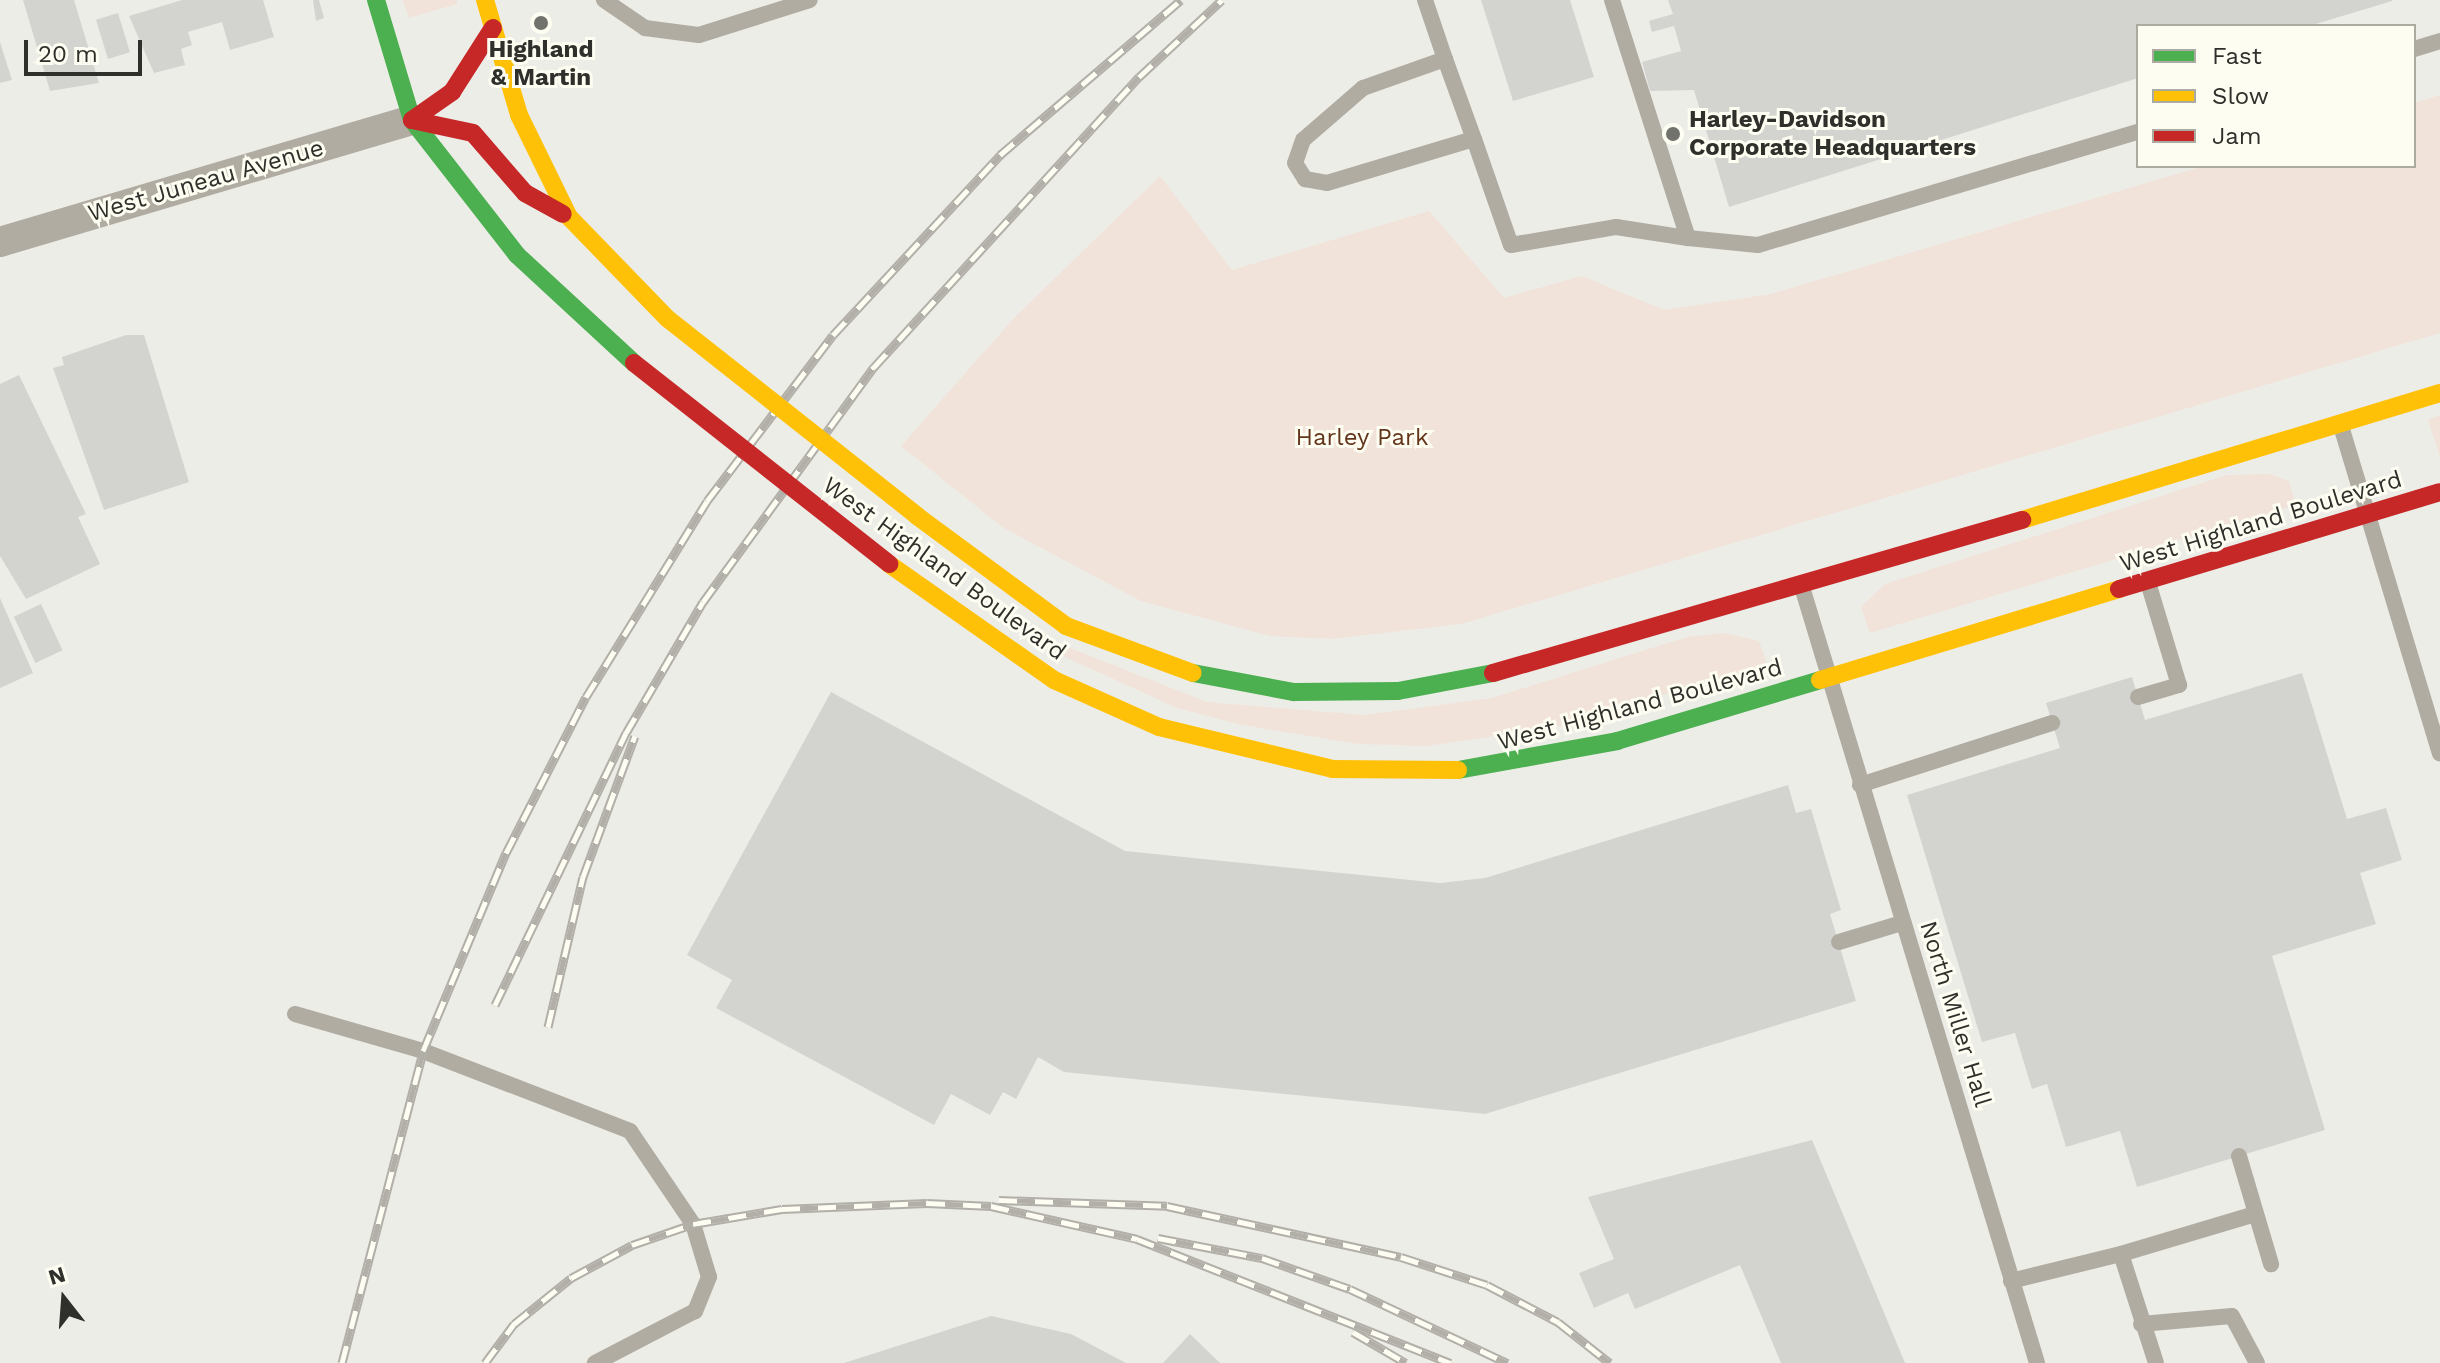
<!DOCTYPE html>
<html>
<head>
<meta charset="utf-8">
<style>
  body { margin:0 }
  #map { position:relative; width:2440px; height:1363px; overflow:hidden; background:#edede8; font-family:"Work Sans",sans-serif }
  div>[style] { position:absolute }
  .green>* { inset:0; background:#f1e3d9 }
  .building>* { inset:0; background:#d3d4d0; transform-origin:0 0 }
  .lane>* { height:16px; margin:-8px; padding:0 8px; transform-origin:8px; border-radius:8px; background:#b1aca2 }
  .street>* { height:30px; margin:-15px; padding:0 15px; transform-origin:15px; border-radius:15px; background:#b1aca2 }
  .fast>* { height:18px; margin:-9px; padding:0 9px; transform-origin:9px; border-radius:9px; background:#4caf50 }
  .slow>* { height:18px; margin:-9px; padding:0 9px; transform-origin:9px; border-radius:9px; background:#ffc107 }
  .jam>* { height:18px; margin:-9px; padding:0 9px; transform-origin:9px; border-radius:9px; background:#c62828 }
  .rail>* { height:9px; margin-top:-4.5px; transform-origin:0; background:repeating-linear-gradient(90deg,#fdfdf2 0 18px,#b2afa8 0 36px); box-sizing:border-box; border-block:2px solid #b2afa8 }
  .slow-bridge>* { height:18px; margin:-9px; padding:0 9px; transform-origin:9px; border-radius:9px; background:#ffc107 }
  .jam-bridge>* { height:18px; margin:-9px; padding:0 9px; transform-origin:9px; border-radius:9px; background:#c62828 }
  .dots>* { width:22px; height:22px; translate:-50% -50%; box-sizing:border-box; border:4px solid #fdfdf2; border-radius:50% }
  span { translate:-50% -50%; white-space:nowrap; text-align:center; line-height:1.15; -webkit-text-stroke:6px #fdfdf2; paint-order:stroke }
  .poi-label { font-size:24px; color:#2f2f2b; font-weight:700 }
  .left { translate:0 -50%; text-align:left }
  .street-label { font-size:24px; color:#2f2f2b }
  .park-label { font-size:24px; color:#63351a }
  .legend { position:absolute; left:2136px; top:24px; width:280px; height:144px; box-sizing:border-box; background:#fdfdf2; border:2px solid #ababa2; margin:0; padding:10px 14px; list-style:none; font-size:24px; color:#2f2f2b }
  .legend li { display:flex; align-items:center; gap:16px; height:40px }
  .legend b { width:40px; border:2px solid #ababa2 }
  .north { position:absolute; left:24px; top:1259px; width:80px; height:80px; -webkit-text-stroke:6px #fdfdf2; paint-order:stroke; rotate:343deg; font-size:22px; font-weight:700; line-height:32px; text-align:center; color:#2f2f2b }
  .north::after { content:''; display:block; margin:auto; width:28px; height:36px; background:#2f2f2b; clip-path:polygon(50% 0,100% 100%,50% 72%,0 100%) }
  .scale { position:absolute; left:24px; top:40px; width:118px; height:36px; box-sizing:border-box; border:4px solid #2f2f2b; border-top:0; padding-left:10px; font-size:24px; line-height:28px; white-space:nowrap; color:#2f2f2b; -webkit-text-stroke:6px #fdfdf2; paint-order:stroke }
</style>
</head>
<body>
<div id="map">
  <div class="green">
    <div style="clip-path:polygon(403px 0,457px 0,457px 4px,409px 18px)"></div>
    <div style="clip-path:polygon(2440px 95px,2440px 333px,1461px 624px,1332px 639px,1270px 636px,1141px 601px,1002px 527px,901px 446px,1013px 319px,1160px 176px,1232px 270px,1429px 211px,1504px 298px,1582px 276px,1664px 310px,1771px 294px,2204px 166px,2414px 166px,2414px 103px)"></div>
    <div style="clip-path:polygon(2440px 415px,2440px 457px,2428px 420px)"></div>
    <div style="clip-path:polygon(2269px 474px,2289px 481px,2296px 505px,1870px 633px,1861px 607px,1885px 584px,2227px 475px)"></div>
    <div style="clip-path:polygon(1725px 633px,1759px 641px,1767px 664px,1556px 727px,1427px 746px,1358px 744px,1242px 725px,1177px 708px,1056px 653px,1060px 644px,1207px 702px,1364px 715px,1492px 698px,1687px 637px)"></div>
  </div>
  <div class="building">
    <div style="clip-path:polygon(23px 0,74px 0,99px 83px,50px 91px)"></div>
    <div style="clip-path:polygon(182px 0,263px 0,274px 37px,230px 50px,222px 22px,188px 32px,192px 45px,181px 49px,185px 65px,154px 73px,129px 16px)"></div>
    <div style="clip-path:polygon(313px 0,319px 0,324px 18px,316px 21px)"></div>
    <div style="clip-path:polygon(1481px 0,1570px 0,1594px 77px,1513px 101px)"></div>
    <div style="clip-path:polygon(1668px 0,2392px 0,2392px 1px,2309px 26px,2138px 26px,2138px 78px,1729px 207px,1694px 90px,1650px 91px,1642px 62px,1681px 51px,1674px 26px,1652px 32px,1649px 21px,1673px 14px)"></div>
    <div style="left:118px;top:13px;width:41px;height:23px;rotate:73deg"></div>
    <div style="clip-path:polygon(0 42px,12px 80px,0 83px)"></div>
    <div style="clip-path:polygon(126px 335px,144px 335px,189px 482px,104px 510px,53px 368px,64px 365px,62px 357px)"></div>
    <div style="clip-path:polygon(19px 375px,86px 514px,78px 517px,100px 564px,26px 599px,0 556px,0 384px)"></div>
    <div style="clip-path:polygon(0 598px,33px 673px,0 688px)"></div>
    <div style="left:41px;top:604px;width:51px;height:30px;rotate:65deg"></div>
    <div style="clip-path:polygon(2302px 673px,2347px 819px,2386px 808px,2402px 860px,2360px 873px,2376px 924px,2272px 956px,2325px 1130px,2137px 1187px,2120px 1131px,2066px 1147px,2047px 1084px,2032px 1089px,2015px 1033px,1982px 1042px,1907px 795px,2060px 748px,2046px 703px,2132px 677px,2145px 720px)"></div>
    <div style="clip-path:polygon(831px 692px,1125px 851px,1440px 883px,1485px 878px,1788px 785px,1796px 813px,1811px 809px,1841px 910px,1830px 914px,1856px 1001px,1485px 1114px,1064px 1072px,1038px 1057px,1016px 1099px,1003px 1092px,990px 1115px,951px 1094px,934px 1125px,716px 1008px,732px 980px,687px 955px)"></div>
    <div style="clip-path:polygon(1812px 1140px,1905px 1363px,1781px 1363px,1740px 1265px,1635px 1309px,1628px 1293px,1594px 1308px,1579px 1273px,1614px 1259px,1588px 1197px)"></div>
    <div style="clip-path:polygon(991px 1316px,1071px 1334px,1126px 1363px,844px 1363px)"></div>
    <div style="clip-path:polygon(1190px 1334px,1220px 1363px,1163px 1363px)"></div>
  </div>
  <div class="lane">
    <div style="left:604px;top:0;width:50px;rotate:34.3deg"></div>
    <div style="left:645px;top:28px;width:54px;rotate:7.4deg"></div>
    <div style="left:699px;top:35px;width:116px;rotate:-17.5deg"></div>
    <div style="left:1425px;top:0;width:62px;rotate:71.3deg"></div>
    <div style="left:1445px;top:59px;width:87px;rotate:160.5deg"></div>
    <div style="left:1363px;top:88px;width:79px;rotate:139.1deg"></div>
    <div style="left:1303px;top:140px;width:24px;rotate:109deg"></div>
    <div style="left:1295px;top:163px;width:19px;rotate:58deg"></div>
    <div style="left:1305px;top:179px;width:22px;rotate:10deg"></div>
    <div style="left:1327px;top:183px;width:153px;rotate:-16.7deg"></div>
    <div style="left:1474px;top:139px;width:112px;rotate:70.8deg"></div>
    <div style="left:1511px;top:245px;width:107px;rotate:-9.7deg"></div>
    <div style="left:1616px;top:227px;width:73px;rotate:8.7deg"></div>
    <div style="left:1612px;top:0;width:250px;rotate:72.3deg"></div>
    <div style="left:1688px;top:238px;width:70px;rotate:5.7deg"></div>
    <div style="left:1758px;top:245px;width:396px;rotate:-16.6deg"></div>
    <div style="left:2414px;top:49px;width:27px;rotate:-17deg"></div>
    <div style="left:1445px;top:59px;width:85px;rotate:70.1deg"></div>
    <div style="left:2341px;top:426px;width:342px;rotate:73.2deg"></div>
    <div style="left:1802px;top:587px;width:811px;rotate:73.15deg"></div>
    <div style="left:2138px;top:697px;width:43px;rotate:-16.3deg"></div>
    <div style="left:2179px;top:685px;width:108px;rotate:-106.8deg"></div>
    <div style="left:1860px;top:785px;width:202px;rotate:-17.9deg"></div>
    <div style="left:1839px;top:942px;width:66px;rotate:-16.8deg"></div>
    <div style="left:295px;top:1014px;width:133px;rotate:16.1deg"></div>
    <div style="left:423px;top:1051px;width:222px;rotate:21.1deg"></div>
    <div style="left:630px;top:1131px;width:112px;rotate:55.9deg"></div>
    <div style="left:693px;top:1224px;width:55px;rotate:73.2deg"></div>
    <div style="left:709px;top:1277px;width:37px;rotate:112deg"></div>
    <div style="left:695px;top:1311px;width:113px;rotate:152.5deg"></div>
    <div style="left:2239px;top:1156px;width:113px;rotate:73.5deg"></div>
    <div style="left:2121px;top:1254px;width:140px;rotate:-16.6deg"></div>
    <div style="left:2011px;top:1281px;width:113px;rotate:-13.8deg"></div>
    <div style="left:2121px;top:1254px;width:114px;rotate:72.2deg"></div>
    <div style="left:2141px;top:1324px;width:91px;rotate:-5deg"></div>
    <div style="left:2232px;top:1316px;width:53px;rotate:62deg"></div>
  </div>
  <div class="street">
    <div style="left:0;top:242px;width:430px;rotate:-16.5deg"></div>
  </div>
  <div class="fast">
    <div style="left:376px;top:0;width:125px;rotate:73.3deg"></div>
    <div style="left:412px;top:120px;width:171px;rotate:52.1deg"></div>
    <div style="left:517px;top:255px;width:159px;rotate:42.7deg"></div>
    <div style="left:1193px;top:673px;width:103px;rotate:10.7deg"></div>
    <div style="left:1294px;top:692px;width:104px;rotate:-0.6deg"></div>
    <div style="left:1398px;top:691px;width:97px;rotate:-10.7deg"></div>
    <div style="left:1458px;top:770px;width:162px;rotate:-10.3deg"></div>
    <div style="left:1617px;top:741px;width:212px;rotate:-16.7deg"></div>
  </div>
  <div class="slow">
    <div style="left:485px;top:0;width:120px;rotate:73.5deg"></div>
    <div style="left:519px;top:115px;width:114px;rotate:63.9deg"></div>
    <div style="left:569px;top:217px;width:142px;rotate:45.9deg"></div>
    <div style="left:917px;top:516px;width:185px;rotate:36.4deg"></div>
    <div style="left:1066px;top:626px;width:135px;rotate:20.3deg"></div>
    <div style="left:2022px;top:520px;width:437px;rotate:-16.9deg"></div>
    <div style="left:889px;top:564px;width:202px;rotate:35.1deg"></div>
    <div style="left:1054px;top:680px;width:115px;rotate:24.1deg"></div>
    <div style="left:1159px;top:727px;width:178px;rotate:13.6deg"></div>
    <div style="left:1332px;top:769px;width:126px;rotate:0.5deg"></div>
    <div style="left:1820px;top:680px;width:313px;rotate:-16.9deg"></div>
  </div>
  <div class="jam">
    <div style="left:412px;top:120px;width:62px;rotate:12deg"></div>
    <div style="left:473px;top:133px;width:79px;rotate:49.1deg"></div>
    <div style="left:525px;top:193px;width:43px;rotate:28.9deg"></div>
    <div style="left:412px;top:120px;width:49px;rotate:-35deg"></div>
    <div style="left:452px;top:92px;width:76px;rotate:-57.4deg"></div>
    <div style="left:2119px;top:589px;width:335px;rotate:-16.8deg"></div>
    <div style="left:1493px;top:673px;width:551px;rotate:-16.13deg"></div>
  </div>
  <div class="rail">
    <div style="left:495px;top:1005px;width:302px;rotate:-64.3deg"></div>
    <div style="left:626px;top:733px;width:152px;rotate:-59.6deg"></div>
    <div style="left:703px;top:602px;width:291px;rotate:-54deg"></div>
    <div style="left:874px;top:367px;width:393px;rotate:-47.6deg"></div>
    <div style="left:1139px;top:77px;width:113px;rotate:-42.9deg"></div>
    <div style="left:548px;top:1027px;width:154px;rotate:-76.9deg"></div>
    <div style="left:583px;top:877px;width:150px;rotate:-69.8deg"></div>
    <div style="left:999px;top:1200px;width:168px;rotate:2deg"></div>
    <div style="left:1167px;top:1206px;width:239px;rotate:12.3deg"></div>
    <div style="left:1401px;top:1257px;width:90px;rotate:18deg"></div>
    <div style="left:1487px;top:1285px;width:80px;rotate:27.5deg"></div>
    <div style="left:1558px;top:1322px;width:66px;rotate:38.3deg"></div>
    <div style="left:1158px;top:1238px;width:106px;rotate:10.9deg"></div>
    <div style="left:1262px;top:1258px;width:93px;rotate:19.4deg"></div>
    <div style="left:1350px;top:1289px;width:174px;rotate:25.2deg"></div>
    <div style="left:1353px;top:1332px;width:61px;rotate:30.3deg"></div>
    <div style="left:342px;top:1363px;width:322px;rotate:-75.4deg"></div>
    <div style="left:423px;top:1051px;width:215px;rotate:-67.3deg"></div>
    <div style="left:506px;top:853px;width:175px;rotate:-62.9deg"></div>
    <div style="left:586px;top:697px;width:230px;rotate:-58.3deg"></div>
    <div style="left:707px;top:501px;width:208px;rotate:-52.8deg"></div>
    <div style="left:833px;top:335px;width:246px;rotate:-47.1deg"></div>
    <div style="left:1000px;top:155px;width:238px;rotate:-40.6deg"></div>
    <div style="left:485px;top:1363px;width:49px;rotate:-53.4deg"></div>
    <div style="left:514px;top:1324px;width:73px;rotate:-38.9deg"></div>
    <div style="left:571px;top:1278px;width:69px;rotate:-28.4deg"></div>
    <div style="left:632px;top:1245px;width:65px;rotate:-19deg"></div>
    <div style="left:693px;top:1224px;width:90px;rotate:-9.6deg"></div>
    <div style="left:782px;top:1209px;width:145px;rotate:-2.4deg"></div>
    <div style="left:927px;top:1203px;width:64px;rotate:2.7deg"></div>
    <div style="left:991px;top:1206px;width:150px;rotate:12.7deg"></div>
    <div style="left:1137px;top:1239px;width:337px;rotate:21.6deg"></div>
  </div>
  <div class="slow-bridge">
    <div style="left:668px;top:319px;width:318px;rotate:38.3deg"></div>
  </div>
  <div class="jam-bridge">
    <div style="left:634px;top:363px;width:325px;rotate:38.2deg"></div>
  </div>
  <div class="dots">
    <div style="left:541px;top:23px;background:#72726d"></div>
    <div style="left:1673px;top:134px;background:#72726d"></div>
  </div>
  <div class="poi-label">
    <span style="left:541px;top:64px">Highland<br>&amp; Martin</span>
    <span class="left" style="left:1689px;top:134px">Harley-Davidson<br>Corporate Headquarters</span>
  </div>
  <div class="street-label">
    <span style="left:206px;top:181px;rotate:-16deg">West Juneau Avenue</span>
    <span style="left:2261px;top:522px;rotate:-17deg">West Highland Boulevard</span>
    <span style="left:944px;top:569px;rotate:36deg">West Highland Boulevard</span>
    <span style="left:1640px;top:705px;rotate:-15deg">West Highland Boulevard</span>
    <span style="left:1955px;top:1014px;rotate:73deg">North Miller Hall</span>
  </div>
  <div class="park-label">
    <span style="left:1362px;top:438px">Harley Park</span>
  </div>
  <ul class="legend">
  <li><b style="height:10px;background:#4caf50"></b>Fast</li>
  <li><b style="height:10px;background:#ffc107"></b>Slow</li>
  <li><b style="height:10px;background:#c62828"></b>Jam</li>
  </ul>
  <div class="north">N</div>
  <div class="scale">20 m</div>
</div>
</body>
</html>
